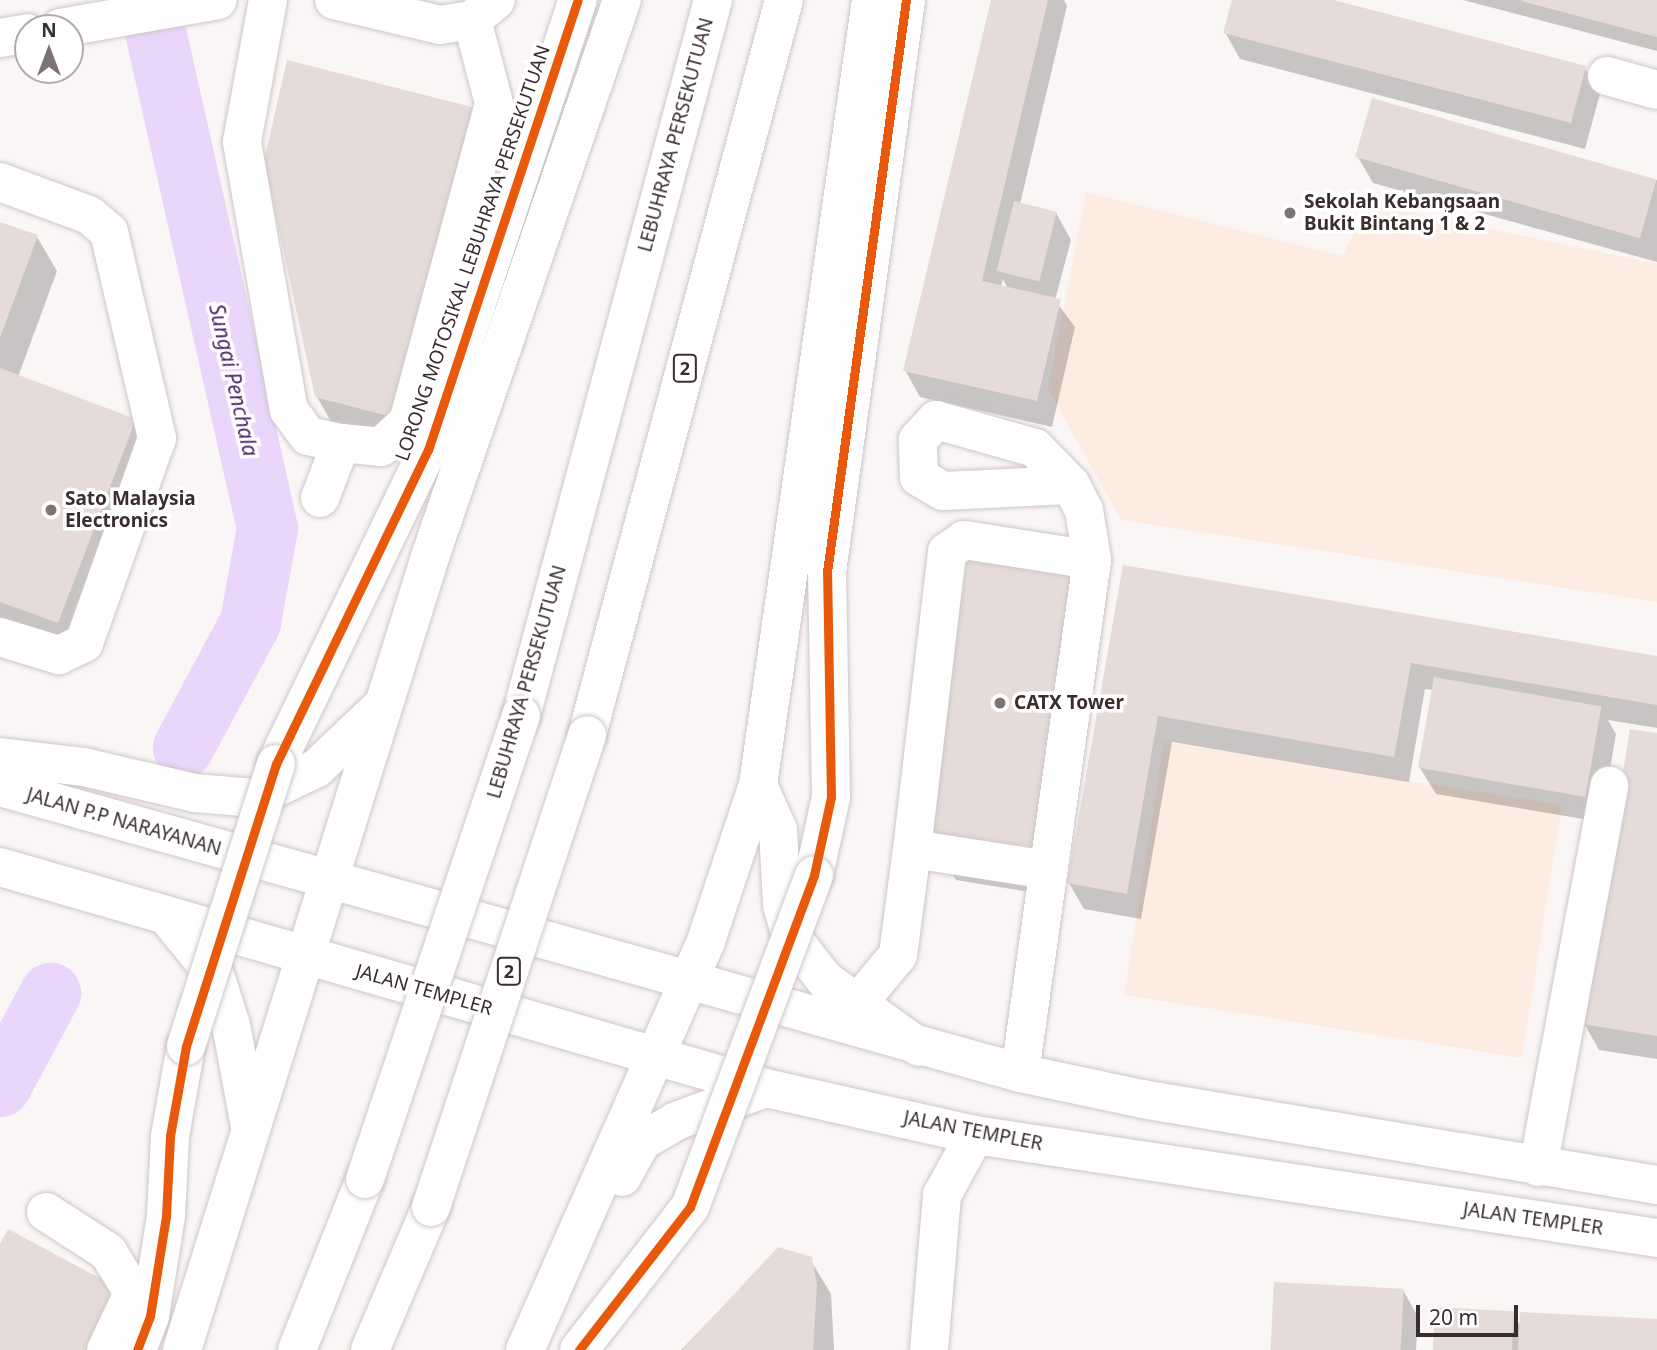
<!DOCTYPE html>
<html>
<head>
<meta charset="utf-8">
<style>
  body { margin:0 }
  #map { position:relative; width:1657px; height:1350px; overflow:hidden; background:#faf6f6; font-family:"Noto Sans",sans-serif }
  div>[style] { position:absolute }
  .green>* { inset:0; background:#fcece1; transform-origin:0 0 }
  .shadow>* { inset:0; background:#0003 }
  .river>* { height:61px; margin:-30.5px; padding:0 30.5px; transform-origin:30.5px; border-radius:30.5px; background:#e9d6fa }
  .building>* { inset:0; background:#e5dcda; transform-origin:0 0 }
  .roads { filter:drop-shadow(0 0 2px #cfc5c7) drop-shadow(0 0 2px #cfc5c7) }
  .minor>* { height:38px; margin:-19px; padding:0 19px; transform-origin:19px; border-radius:19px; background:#fefefe }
  .major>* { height:38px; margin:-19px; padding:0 19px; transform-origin:19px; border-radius:19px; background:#fefefe }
  .highway>* { height:38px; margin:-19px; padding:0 19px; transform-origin:19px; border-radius:19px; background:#fefefe }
  .bridges { filter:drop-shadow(0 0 2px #cfc5c7) drop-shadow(0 0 2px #cfc5c7) }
  .minor-bridge>* { height:38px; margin:-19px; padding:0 19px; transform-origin:19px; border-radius:19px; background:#fefefe }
  .highway-bridge>* { height:38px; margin:-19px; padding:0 19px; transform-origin:19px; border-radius:19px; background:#fefefe }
  .cycleway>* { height:9px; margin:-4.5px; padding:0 4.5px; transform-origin:4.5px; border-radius:4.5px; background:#e8590c }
  .dots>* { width:19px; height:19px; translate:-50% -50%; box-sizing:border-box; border:4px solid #fff; border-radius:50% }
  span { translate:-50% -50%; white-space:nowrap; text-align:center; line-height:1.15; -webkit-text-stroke:7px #fff; paint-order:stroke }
  .shield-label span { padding:2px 5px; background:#fff; border:2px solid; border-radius:5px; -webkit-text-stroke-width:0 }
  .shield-label { font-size:18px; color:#3b2c2f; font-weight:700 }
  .street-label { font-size:19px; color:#3b2c2f }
  .poi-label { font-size:19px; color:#3b2c2f; font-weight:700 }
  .left { translate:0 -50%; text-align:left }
  .water-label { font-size:21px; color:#4e256d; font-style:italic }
  .north { position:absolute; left:14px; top:14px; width:70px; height:70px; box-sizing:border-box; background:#fff; border:2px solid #b1abac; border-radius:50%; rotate:0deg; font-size:19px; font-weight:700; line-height:28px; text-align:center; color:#3b2c2f }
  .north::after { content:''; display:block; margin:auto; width:24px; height:32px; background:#7e7375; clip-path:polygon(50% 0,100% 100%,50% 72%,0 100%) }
  .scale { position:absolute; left:1416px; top:1305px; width:102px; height:32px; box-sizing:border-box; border:4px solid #3b2c2f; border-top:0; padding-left:9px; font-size:21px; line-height:24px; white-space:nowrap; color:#3b2c2f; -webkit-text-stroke:5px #fff; paint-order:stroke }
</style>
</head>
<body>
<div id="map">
  <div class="green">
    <div style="clip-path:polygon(1086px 192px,1343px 256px,1367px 203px,1657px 264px,1657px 602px,1121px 520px,1048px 389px)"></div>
    <div style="left:1164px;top:742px;width:403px;height:256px;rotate:9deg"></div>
  </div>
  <div class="shadow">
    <div style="clip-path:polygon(evenodd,993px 0,1064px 0,1067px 6px,1020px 204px,1056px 213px,1071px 240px,1055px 300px,1075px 327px,1052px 427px,920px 397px,905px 370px,993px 0,1003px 279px,1008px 289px,1001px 287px,1003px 279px)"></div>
    <div style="clip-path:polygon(1233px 0,1327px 0,1585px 68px,1600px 94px,1585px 149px,1240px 59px,1225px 32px)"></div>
    <div style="clip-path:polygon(1463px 0,1657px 0,1657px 51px)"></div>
    <div style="clip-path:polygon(1358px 157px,1657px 180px,1657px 262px,1373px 183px)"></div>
    <div style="clip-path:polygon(266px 161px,416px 451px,337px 432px,317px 397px)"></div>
    <div style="clip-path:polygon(0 223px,37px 237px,57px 271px,18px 377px,135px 420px,155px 455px,78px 657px,0 628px)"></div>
    <div style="clip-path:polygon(1124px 567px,1657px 658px,1657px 728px,1608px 720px,1616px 734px,1601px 822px,1436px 794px,1420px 768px,1434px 690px,1425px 689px,1409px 782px,1172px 742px,1141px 919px,1084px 909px,1069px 883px)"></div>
    <div style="clip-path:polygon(1657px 735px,1657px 1059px,1599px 1050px,1584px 1023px)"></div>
    <div style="clip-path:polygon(928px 832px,1061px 897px,956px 880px)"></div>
    <div style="clip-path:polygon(779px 1249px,810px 1259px,831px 1294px,834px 1350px,681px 1350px)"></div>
    <div style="clip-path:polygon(1403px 1290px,1418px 1317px,1416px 1350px,1272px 1350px)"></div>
    <div style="clip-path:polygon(1513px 1313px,1521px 1327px,1657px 1321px,1657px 1350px,1434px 1350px)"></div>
  </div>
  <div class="river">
    <div style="left:148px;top:0;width:541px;rotate:77.3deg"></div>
    <div style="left:267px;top:528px;width:96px;rotate:100.3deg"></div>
    <div style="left:250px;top:622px;width:142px;rotate:118.2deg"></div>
    <div style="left:0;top:1086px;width:106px;rotate:-61.7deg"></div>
  </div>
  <div class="building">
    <div style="clip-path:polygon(991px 0,1048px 0,982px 281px,1061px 299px,1037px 401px,903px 371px)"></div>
    <div style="clip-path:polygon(1232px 0,1334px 0,1586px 66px,1571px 123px,1223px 33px)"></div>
    <div style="clip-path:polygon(1657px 0,1657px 37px,1521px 1px,1521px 0)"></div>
    <div style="clip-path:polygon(287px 60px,476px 108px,396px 418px,315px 397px,264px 161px)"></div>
    <div style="left:1372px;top:98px;width:296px;height:61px;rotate:16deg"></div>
    <div style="left:1014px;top:201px;width:44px;height:72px;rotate:14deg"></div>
    <div style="clip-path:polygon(0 222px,38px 235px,0 338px)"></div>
    <div style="clip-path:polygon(0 368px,136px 419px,58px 623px,0 602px)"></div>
    <div style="left:967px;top:559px;width:107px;height:276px;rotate:8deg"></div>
    <div style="clip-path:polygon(1123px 565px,1657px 656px,1657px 705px,1411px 663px,1394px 757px,1158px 716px,1127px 894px,1067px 883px)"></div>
    <div style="left:1434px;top:677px;width:170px;height:92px;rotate:10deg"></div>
    <div style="clip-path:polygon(1630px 729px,1657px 733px,1657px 1036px,1582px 1024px)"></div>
    <div style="clip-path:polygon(8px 1229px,124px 1291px,92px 1350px,0 1350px,0 1244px)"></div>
    <div style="clip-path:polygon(778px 1247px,812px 1257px,817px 1285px,813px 1350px,682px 1350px)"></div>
    <div style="left:1274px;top:1282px;width:130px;height:68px;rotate:3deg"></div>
    <div style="left:1435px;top:1307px;width:79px;height:43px;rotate:3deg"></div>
    <div style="clip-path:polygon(1520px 1312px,1657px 1319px,1657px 1350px,1518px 1350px)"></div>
  </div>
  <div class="roads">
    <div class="minor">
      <div style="left:268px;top:0;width:144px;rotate:100.4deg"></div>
      <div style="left:242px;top:142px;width:272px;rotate:80.1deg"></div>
      <div style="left:289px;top:410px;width:32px;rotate:54deg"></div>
      <div style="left:308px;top:436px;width:34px;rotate:12deg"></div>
      <div style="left:341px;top:443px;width:40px;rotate:5.7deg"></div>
      <div style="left:381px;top:447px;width:37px;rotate:-43deg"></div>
      <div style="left:408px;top:422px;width:330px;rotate:-74.9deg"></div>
      <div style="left:494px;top:103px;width:86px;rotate:-104.8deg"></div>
      <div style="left:334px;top:0;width:109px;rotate:13.3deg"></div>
      <div style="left:440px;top:25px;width:32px;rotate:-9deg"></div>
      <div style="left:472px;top:20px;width:31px;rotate:-40deg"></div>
      <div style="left:60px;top:28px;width:160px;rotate:-10deg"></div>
      <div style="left:0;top:38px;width:28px;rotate:-10deg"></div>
      <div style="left:1607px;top:76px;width:52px;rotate:15.6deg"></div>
      <div style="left:0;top:182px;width:95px;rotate:20.3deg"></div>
      <div style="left:89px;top:215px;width:26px;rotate:40deg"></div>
      <div style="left:109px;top:232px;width:212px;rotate:76.9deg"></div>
      <div style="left:157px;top:438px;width:218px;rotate:109.6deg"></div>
      <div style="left:84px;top:643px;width:28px;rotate:154deg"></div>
      <div style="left:59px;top:655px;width:62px;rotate:-163deg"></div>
      <div style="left:1071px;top:485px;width:128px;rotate:177.3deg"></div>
      <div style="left:943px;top:491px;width:28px;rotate:-150deg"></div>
      <div style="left:919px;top:477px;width:37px;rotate:-92deg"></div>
      <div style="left:918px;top:440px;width:27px;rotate:-48deg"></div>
      <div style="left:936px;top:420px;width:103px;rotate:15.8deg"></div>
      <div style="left:1035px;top:448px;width:52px;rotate:45.8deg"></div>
      <div style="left:1071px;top:485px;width:28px;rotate:63deg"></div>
      <div style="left:1084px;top:510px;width:51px;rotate:80.9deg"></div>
      <div style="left:320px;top:498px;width:59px;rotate:-69.1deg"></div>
      <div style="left:276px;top:764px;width:349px;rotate:-64.2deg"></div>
      <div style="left:428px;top:450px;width:474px;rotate:-71.6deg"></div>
      <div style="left:814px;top:875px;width:80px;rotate:-77.7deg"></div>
      <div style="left:831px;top:797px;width:225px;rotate:-91deg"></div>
      <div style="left:827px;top:572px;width:577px;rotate:-82.14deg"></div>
      <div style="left:858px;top:1003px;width:62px;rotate:-50.2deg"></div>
      <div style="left:898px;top:955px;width:107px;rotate:-82.5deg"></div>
      <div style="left:1020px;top:1073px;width:518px;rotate:-82.01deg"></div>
      <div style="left:1092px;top:560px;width:130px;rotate:-171.1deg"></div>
      <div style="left:964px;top:540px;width:21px;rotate:145deg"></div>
      <div style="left:947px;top:552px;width:299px;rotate:96.7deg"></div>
      <div style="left:912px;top:849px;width:138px;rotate:8.8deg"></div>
      <div style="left:1538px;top:1167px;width:388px;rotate:-79.4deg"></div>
      <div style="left:46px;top:1212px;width:74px;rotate:32.8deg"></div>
      <div style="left:108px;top:1252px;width:48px;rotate:58.6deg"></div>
      <div style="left:133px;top:1293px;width:63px;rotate:115.3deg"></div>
      <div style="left:137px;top:1350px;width:36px;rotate:-69deg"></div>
      <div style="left:150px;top:1316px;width:101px;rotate:-80.9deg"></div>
      <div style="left:166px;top:1216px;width:80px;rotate:-87.1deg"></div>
      <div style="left:170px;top:1136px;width:91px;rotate:-79.9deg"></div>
      <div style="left:929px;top:1350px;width:156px;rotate:-85.2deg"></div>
      <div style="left:942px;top:1195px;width:68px;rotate:-61.2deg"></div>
    </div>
    <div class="major">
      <div style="left:0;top:787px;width:1059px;rotate:15.66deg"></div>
      <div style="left:1020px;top:1073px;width:125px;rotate:12deg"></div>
      <div style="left:1142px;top:1099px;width:522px;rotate:9.48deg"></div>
      <div style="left:0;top:867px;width:797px;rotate:16.09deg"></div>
      <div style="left:766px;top:1088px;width:214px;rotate:12.7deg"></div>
      <div style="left:975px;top:1135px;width:690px;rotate:8.59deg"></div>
    </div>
    <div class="highway">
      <div style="left:521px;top:716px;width:741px;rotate:-74.99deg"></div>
      <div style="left:587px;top:735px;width:761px;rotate:-75deg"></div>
      <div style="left:0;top:757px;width:85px;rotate:6.8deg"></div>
      <div style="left:84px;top:767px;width:114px;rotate:13.2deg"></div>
      <div style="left:195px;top:793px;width:60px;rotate:4.8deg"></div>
      <div style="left:255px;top:798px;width:69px;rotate:-25.8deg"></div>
      <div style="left:317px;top:768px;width:90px;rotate:-43.6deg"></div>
      <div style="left:758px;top:785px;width:49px;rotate:66deg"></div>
      <div style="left:778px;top:830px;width:75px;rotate:86.9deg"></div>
      <div style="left:782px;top:905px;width:32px;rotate:74deg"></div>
      <div style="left:791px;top:936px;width:56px;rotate:52.3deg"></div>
      <div style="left:825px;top:980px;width:115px;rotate:35.5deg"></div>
      <div style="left:166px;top:915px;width:77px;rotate:50.8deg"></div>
      <div style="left:215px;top:975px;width:52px;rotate:72.3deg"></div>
      <div style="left:231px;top:1025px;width:104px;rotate:79.4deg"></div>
      <div style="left:622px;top:1177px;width:41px;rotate:-60.9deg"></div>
      <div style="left:642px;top:1141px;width:39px;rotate:-30deg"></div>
      <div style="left:676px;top:1121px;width:96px;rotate:-20.1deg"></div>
      <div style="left:182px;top:1350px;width:834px;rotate:-72.63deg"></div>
      <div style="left:431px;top:554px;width:586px;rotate:-70.98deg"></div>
      <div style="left:297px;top:1350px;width:184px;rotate:-68.3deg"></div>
      <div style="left:370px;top:1350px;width:155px;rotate:-66.9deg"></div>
      <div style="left:525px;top:1350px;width:447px;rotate:-66.1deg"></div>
      <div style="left:706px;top:941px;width:164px;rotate:-71.6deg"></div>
      <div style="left:758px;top:785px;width:793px;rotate:-81.81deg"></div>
    </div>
  </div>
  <div class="bridges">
    <div class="minor-bridge">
      <div style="left:186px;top:1046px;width:296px;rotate:-72.3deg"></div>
      <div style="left:579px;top:1350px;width:181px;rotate:-52.2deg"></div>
      <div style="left:690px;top:1207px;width:354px;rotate:-69.5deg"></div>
    </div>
    <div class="highway-bridge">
      <div style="left:365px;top:1179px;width:489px;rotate:-71.4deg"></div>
      <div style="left:431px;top:1207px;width:497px;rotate:-71.7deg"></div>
    </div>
  </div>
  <div class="cycleway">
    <div style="left:137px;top:1350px;width:36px;rotate:-69deg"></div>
    <div style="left:150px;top:1316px;width:101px;rotate:-80.9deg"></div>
    <div style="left:166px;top:1216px;width:80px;rotate:-87.1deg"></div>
    <div style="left:170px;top:1136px;width:91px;rotate:-79.9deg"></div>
    <div style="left:186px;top:1046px;width:296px;rotate:-72.3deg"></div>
    <div style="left:276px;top:764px;width:349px;rotate:-64.2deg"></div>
    <div style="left:428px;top:450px;width:474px;rotate:-71.6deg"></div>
    <div style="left:579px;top:1350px;width:181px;rotate:-52.2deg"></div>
    <div style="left:690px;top:1207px;width:354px;rotate:-69.5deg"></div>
    <div style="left:814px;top:875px;width:80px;rotate:-77.7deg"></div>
    <div style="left:831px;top:797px;width:225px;rotate:-91deg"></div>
    <div style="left:827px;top:572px;width:577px;rotate:-82.14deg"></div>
  </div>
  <div class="dots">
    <div style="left:1290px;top:213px;background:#7e7375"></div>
    <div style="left:51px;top:510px;background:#7e7375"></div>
    <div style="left:1000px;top:703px;background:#7e7375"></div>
  </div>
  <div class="shield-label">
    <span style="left:685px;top:368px">2</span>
    <span style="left:509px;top:971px">2</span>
  </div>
  <div class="street-label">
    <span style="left:676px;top:135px;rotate:-75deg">LEBUHRAYA PERSEKUTUAN</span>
    <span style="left:473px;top:253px;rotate:-71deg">LORONG MOTOSIKAL LEBUHRAYA PERSEKUTUAN</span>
    <span style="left:527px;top:682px;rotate:-74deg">LEBUHRAYA PERSEKUTUAN</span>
    <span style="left:124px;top:822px;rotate:16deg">JALAN P.P NARAYANAN</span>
    <span style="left:424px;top:990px;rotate:16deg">JALAN TEMPLER</span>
    <span style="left:973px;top:1131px;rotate:11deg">JALAN TEMPLER</span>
    <span style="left:1533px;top:1219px;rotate:8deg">JALAN TEMPLER</span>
  </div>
  <div class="poi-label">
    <span class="left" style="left:1304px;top:213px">Sekolah Kebangsaan<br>Bukit Bintang 1 &amp; 2</span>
    <span class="left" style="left:65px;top:510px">Sato Malaysia<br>Electronics</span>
    <span class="left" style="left:1014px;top:703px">CATX Tower</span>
  </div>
  <div class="water-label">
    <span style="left:234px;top:380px;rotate:77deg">Sungai Penchala</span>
  </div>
  <div class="north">N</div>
  <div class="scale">20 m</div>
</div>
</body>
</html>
